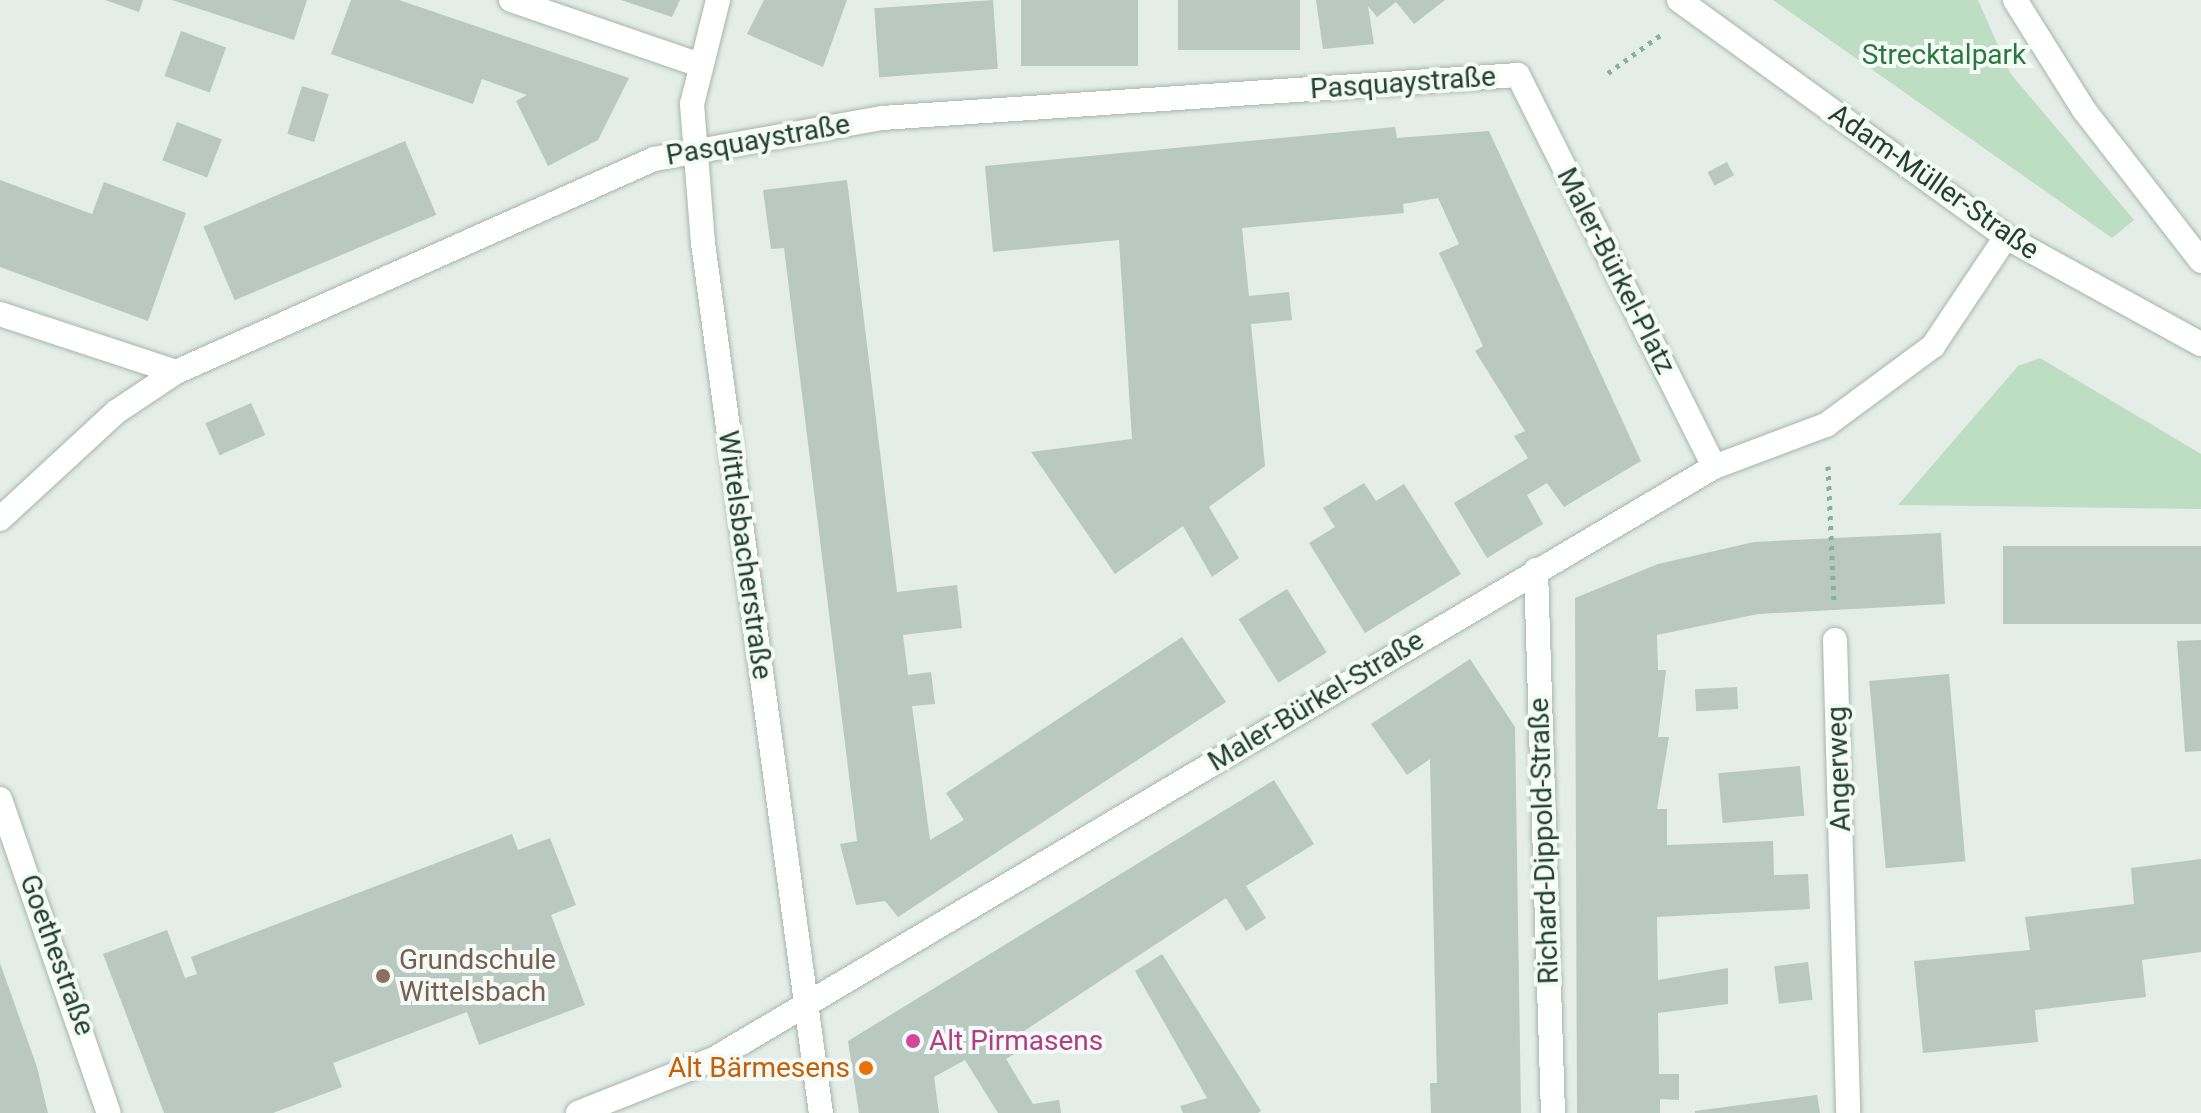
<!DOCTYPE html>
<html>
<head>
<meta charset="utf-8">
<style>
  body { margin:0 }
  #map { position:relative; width:2201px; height:1113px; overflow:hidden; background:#e4ede8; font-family:Roboto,sans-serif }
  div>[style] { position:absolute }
  .green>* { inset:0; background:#bddec2 }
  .building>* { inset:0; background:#b9c8c1; transform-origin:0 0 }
  .path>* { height:5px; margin-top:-2.5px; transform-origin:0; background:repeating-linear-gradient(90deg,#85b19e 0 4px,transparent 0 10px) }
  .roads { filter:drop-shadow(0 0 2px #a6b5ae) drop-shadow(0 0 2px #a6b5ae) }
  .service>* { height:24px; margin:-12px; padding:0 12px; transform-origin:12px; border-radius:12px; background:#fff }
  .minor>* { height:24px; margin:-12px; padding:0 12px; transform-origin:12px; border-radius:12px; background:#fff }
  .dots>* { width:22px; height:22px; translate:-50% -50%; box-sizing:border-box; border:4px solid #f4faf6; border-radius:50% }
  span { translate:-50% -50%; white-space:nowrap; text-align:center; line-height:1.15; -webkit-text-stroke:8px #f4faf6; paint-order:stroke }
  .park-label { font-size:28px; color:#2d7641 }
  .street-label { font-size:28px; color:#233f34 }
  .education-label { font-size:28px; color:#785e54 }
  .left { translate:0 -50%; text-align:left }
  .hotel-label { font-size:28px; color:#b23c85 }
  .food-label { font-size:28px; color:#c56008 }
  .right { translate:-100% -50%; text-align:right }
</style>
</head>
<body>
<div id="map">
  <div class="green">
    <div style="clip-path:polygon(1773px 0,1978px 0,2010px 73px,2134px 220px,2112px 238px)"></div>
    <div style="clip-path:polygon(2040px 358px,2201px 454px,2201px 509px,1898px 505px,2018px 366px)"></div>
  </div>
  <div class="building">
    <div style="clip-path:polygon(105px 0,143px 0,139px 12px)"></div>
    <div style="clip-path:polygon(172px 0,307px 0,294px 40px)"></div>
    <div style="clip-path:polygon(351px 0,399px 0,629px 78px,598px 140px,548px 166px,516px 101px,527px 95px,482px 79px,473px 104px,331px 54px)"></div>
    <div style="clip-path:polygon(621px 0,680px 0,672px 17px)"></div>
    <div style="clip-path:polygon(764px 0,847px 0,823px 67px,747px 34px)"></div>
    <div style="left:993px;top:0;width:69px;height:119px;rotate:86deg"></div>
    <div style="left:1021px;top:0;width:117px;height:66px"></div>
    <div style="left:1178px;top:0;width:122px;height:50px"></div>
    <div style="clip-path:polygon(1316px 0,1445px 0,1414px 24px,1396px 2px,1377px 17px,1368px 6px,1374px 44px,1323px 49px)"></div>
    <div style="left:181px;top:31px;width:48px;height:48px;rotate:20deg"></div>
    <div style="left:302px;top:86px;width:28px;height:50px;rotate:17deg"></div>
    <div style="left:177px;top:122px;width:48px;height:41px;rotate:21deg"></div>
    <div style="clip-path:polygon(1395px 127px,1397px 138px,1489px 131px,1641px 461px,1564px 507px,1547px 483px,1527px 495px,1543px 524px,1487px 558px,1454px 503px,1528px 458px,1514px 436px,1525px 431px,1475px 351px,1483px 346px,1439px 253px,1459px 244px,1438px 198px,1403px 204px,1404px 213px,1242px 228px,1249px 296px,1289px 292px,1292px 320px,1251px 324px,1265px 466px,1209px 507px,1239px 558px,1212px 577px,1183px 526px,1115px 574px,1031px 452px,1132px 439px,1119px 240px,993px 252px,985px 166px)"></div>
    <div style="left:405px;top:141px;width:80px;height:219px;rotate:67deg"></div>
    <div style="left:1727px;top:162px;width:15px;height:22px;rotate:62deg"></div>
    <div style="clip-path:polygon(0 180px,92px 214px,104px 182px,186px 213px,148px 321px,0 267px)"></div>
    <div style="clip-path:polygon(847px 180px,897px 592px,957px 585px,962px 628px,903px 635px,908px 675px,931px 672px,935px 704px,912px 706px,930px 840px,964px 820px,946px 793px,1182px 637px,1226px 702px,898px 917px,885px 901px,856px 905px,840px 844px,857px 841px,784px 248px,771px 249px,763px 190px)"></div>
    <div style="left:251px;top:403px;width:35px;height:50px;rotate:66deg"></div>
    <div style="clip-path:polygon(1364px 483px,1376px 501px,1404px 484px,1461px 574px,1365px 633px,1309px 543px,1335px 527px,1323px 508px)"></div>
    <div style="clip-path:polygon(1941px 533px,1945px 604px,1758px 614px,1657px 635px,1658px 670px,1666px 670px,1658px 737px,1669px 737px,1657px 809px,1667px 809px,1667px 845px,1773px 841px,1774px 875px,1808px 874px,1810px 909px,1657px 917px,1658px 980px,1728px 968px,1728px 1004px,1658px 1013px,1659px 1074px,1679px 1074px,1679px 1100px,1660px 1099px,1660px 1113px,1577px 1113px,1575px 598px,1658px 564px,1754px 542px)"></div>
    <div style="left:2201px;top:546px;width:78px;height:198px;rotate:90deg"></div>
    <div style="left:1287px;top:589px;width:75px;height:57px;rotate:58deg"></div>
    <div style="clip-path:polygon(2201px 640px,2201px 751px,2185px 752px,2177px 641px)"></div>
    <div style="clip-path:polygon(1470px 659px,1515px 727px,1521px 1113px,1431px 1113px,1430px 1083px,1437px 1083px,1430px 759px,1407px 775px,1371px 724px)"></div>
    <div style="left:1949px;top:674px;width:188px;height:80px;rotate:85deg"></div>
    <div style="left:1737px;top:687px;width:22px;height:42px;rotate:87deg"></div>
    <div style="left:1800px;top:766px;width:50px;height:82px;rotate:85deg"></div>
    <div style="clip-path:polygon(1274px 780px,1314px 844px,1246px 886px,1266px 918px,1246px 931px,1226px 898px,1015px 1037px,1022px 1049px,1006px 1059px,1033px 1104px,1059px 1100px,1061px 1113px,998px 1113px,965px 1060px,934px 1077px,939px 1113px,859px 1113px,848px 1041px)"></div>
    <div style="clip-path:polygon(512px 834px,518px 850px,550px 838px,576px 905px,551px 915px,585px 1005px,479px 1045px,467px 1012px,333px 1063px,342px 1087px,273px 1113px,164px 1113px,103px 954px,167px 930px,185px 978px,197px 974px,191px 957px)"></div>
    <div style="clip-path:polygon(2201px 859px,2201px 952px,2142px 960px,2146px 997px,2035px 1010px,2038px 1042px,1923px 1053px,1914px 961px,2030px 950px,2025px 917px,2134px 904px,2131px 868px)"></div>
    <div style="clip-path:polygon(1162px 954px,1261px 1111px,1258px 1113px,1183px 1113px,1180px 1106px,1207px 1098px,1135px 971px)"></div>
    <div style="left:1808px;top:962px;width:38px;height:34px;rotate:83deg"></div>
    <div style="clip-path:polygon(0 963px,37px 1067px,48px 1113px,0 1113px)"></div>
    <div style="clip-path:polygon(1817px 1095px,1820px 1113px,1695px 1113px,1695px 1111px)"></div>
  </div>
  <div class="path">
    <div style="left:1608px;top:73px;width:67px;rotate:-35.8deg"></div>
    <div style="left:1828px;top:466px;width:138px;rotate:87.5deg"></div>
  </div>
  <div class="roads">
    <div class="service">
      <div style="left:2015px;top:0;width:130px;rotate:57.9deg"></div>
      <div style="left:2084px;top:110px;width:191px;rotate:52.2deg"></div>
    </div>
    <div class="minor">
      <div style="left:511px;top:0;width:197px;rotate:19deg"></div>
      <div style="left:718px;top:0;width:107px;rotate:104deg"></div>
      <div style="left:692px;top:104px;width:139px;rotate:85.5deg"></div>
      <div style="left:703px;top:243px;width:878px;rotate:82.28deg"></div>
      <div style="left:1679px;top:0;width:404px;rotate:35.9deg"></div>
      <div style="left:2006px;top:237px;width:222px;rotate:28.8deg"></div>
      <div style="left:0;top:314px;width:185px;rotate:18.2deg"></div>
      <div style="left:0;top:519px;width:158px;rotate:-42.7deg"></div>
      <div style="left:116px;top:412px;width:72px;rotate:-33.7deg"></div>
      <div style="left:176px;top:372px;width:523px;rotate:-24.02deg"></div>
      <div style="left:654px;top:159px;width:232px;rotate:-10.2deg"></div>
      <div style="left:882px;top:118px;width:637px;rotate:-3.87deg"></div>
      <div style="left:1518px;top:75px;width:438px;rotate:63.4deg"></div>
      <div style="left:1536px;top:570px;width:543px;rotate:88.21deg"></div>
      <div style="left:1835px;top:640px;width:473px;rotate:88.4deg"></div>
      <div style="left:0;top:799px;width:332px;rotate:70.9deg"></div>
      <div style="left:578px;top:1113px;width:146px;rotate:-21.7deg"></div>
      <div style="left:714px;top:1059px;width:1162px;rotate:-30.63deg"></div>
      <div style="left:1714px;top:467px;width:120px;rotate:-20.6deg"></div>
      <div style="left:1826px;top:425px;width:133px;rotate:-36.4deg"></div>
      <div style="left:1933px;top:346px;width:131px;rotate:-56.2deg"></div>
    </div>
  </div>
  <div class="dots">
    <div style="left:383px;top:976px;background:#8d6e63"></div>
    <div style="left:913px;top:1041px;background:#d1479c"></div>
    <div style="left:866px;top:1068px;background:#e8710a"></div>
  </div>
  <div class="park-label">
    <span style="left:1944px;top:55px">Strecktalpark</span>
  </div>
  <div class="street-label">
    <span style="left:1403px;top:83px;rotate:-4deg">Pasquaystraße</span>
    <span style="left:758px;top:140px;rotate:-10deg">Pasquaystraße</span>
    <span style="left:1934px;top:182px;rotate:35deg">Adam-Müller-Straße</span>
    <span style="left:1616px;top:271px;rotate:63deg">Maler-Bürkel-Platz</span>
    <span style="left:745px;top:555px;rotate:82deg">Wittelsbacherstraße</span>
    <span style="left:1316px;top:701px;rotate:-31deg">Maler-Bürkel-Straße</span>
    <span style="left:1839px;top:769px;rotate:-92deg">Angerweg</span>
    <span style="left:1544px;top:841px;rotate:-92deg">Richard-Dippold-Straße</span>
    <span style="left:57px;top:955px;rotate:70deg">Goethestraße</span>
  </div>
  <div class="education-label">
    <span class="left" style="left:399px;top:976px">Grundschule<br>Wittelsbach</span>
  </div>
  <div class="hotel-label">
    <span class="left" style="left:929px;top:1041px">Alt Pirmasens</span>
  </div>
  <div class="food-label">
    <span class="right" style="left:850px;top:1068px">Alt Bärmesens</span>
  </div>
</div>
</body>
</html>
